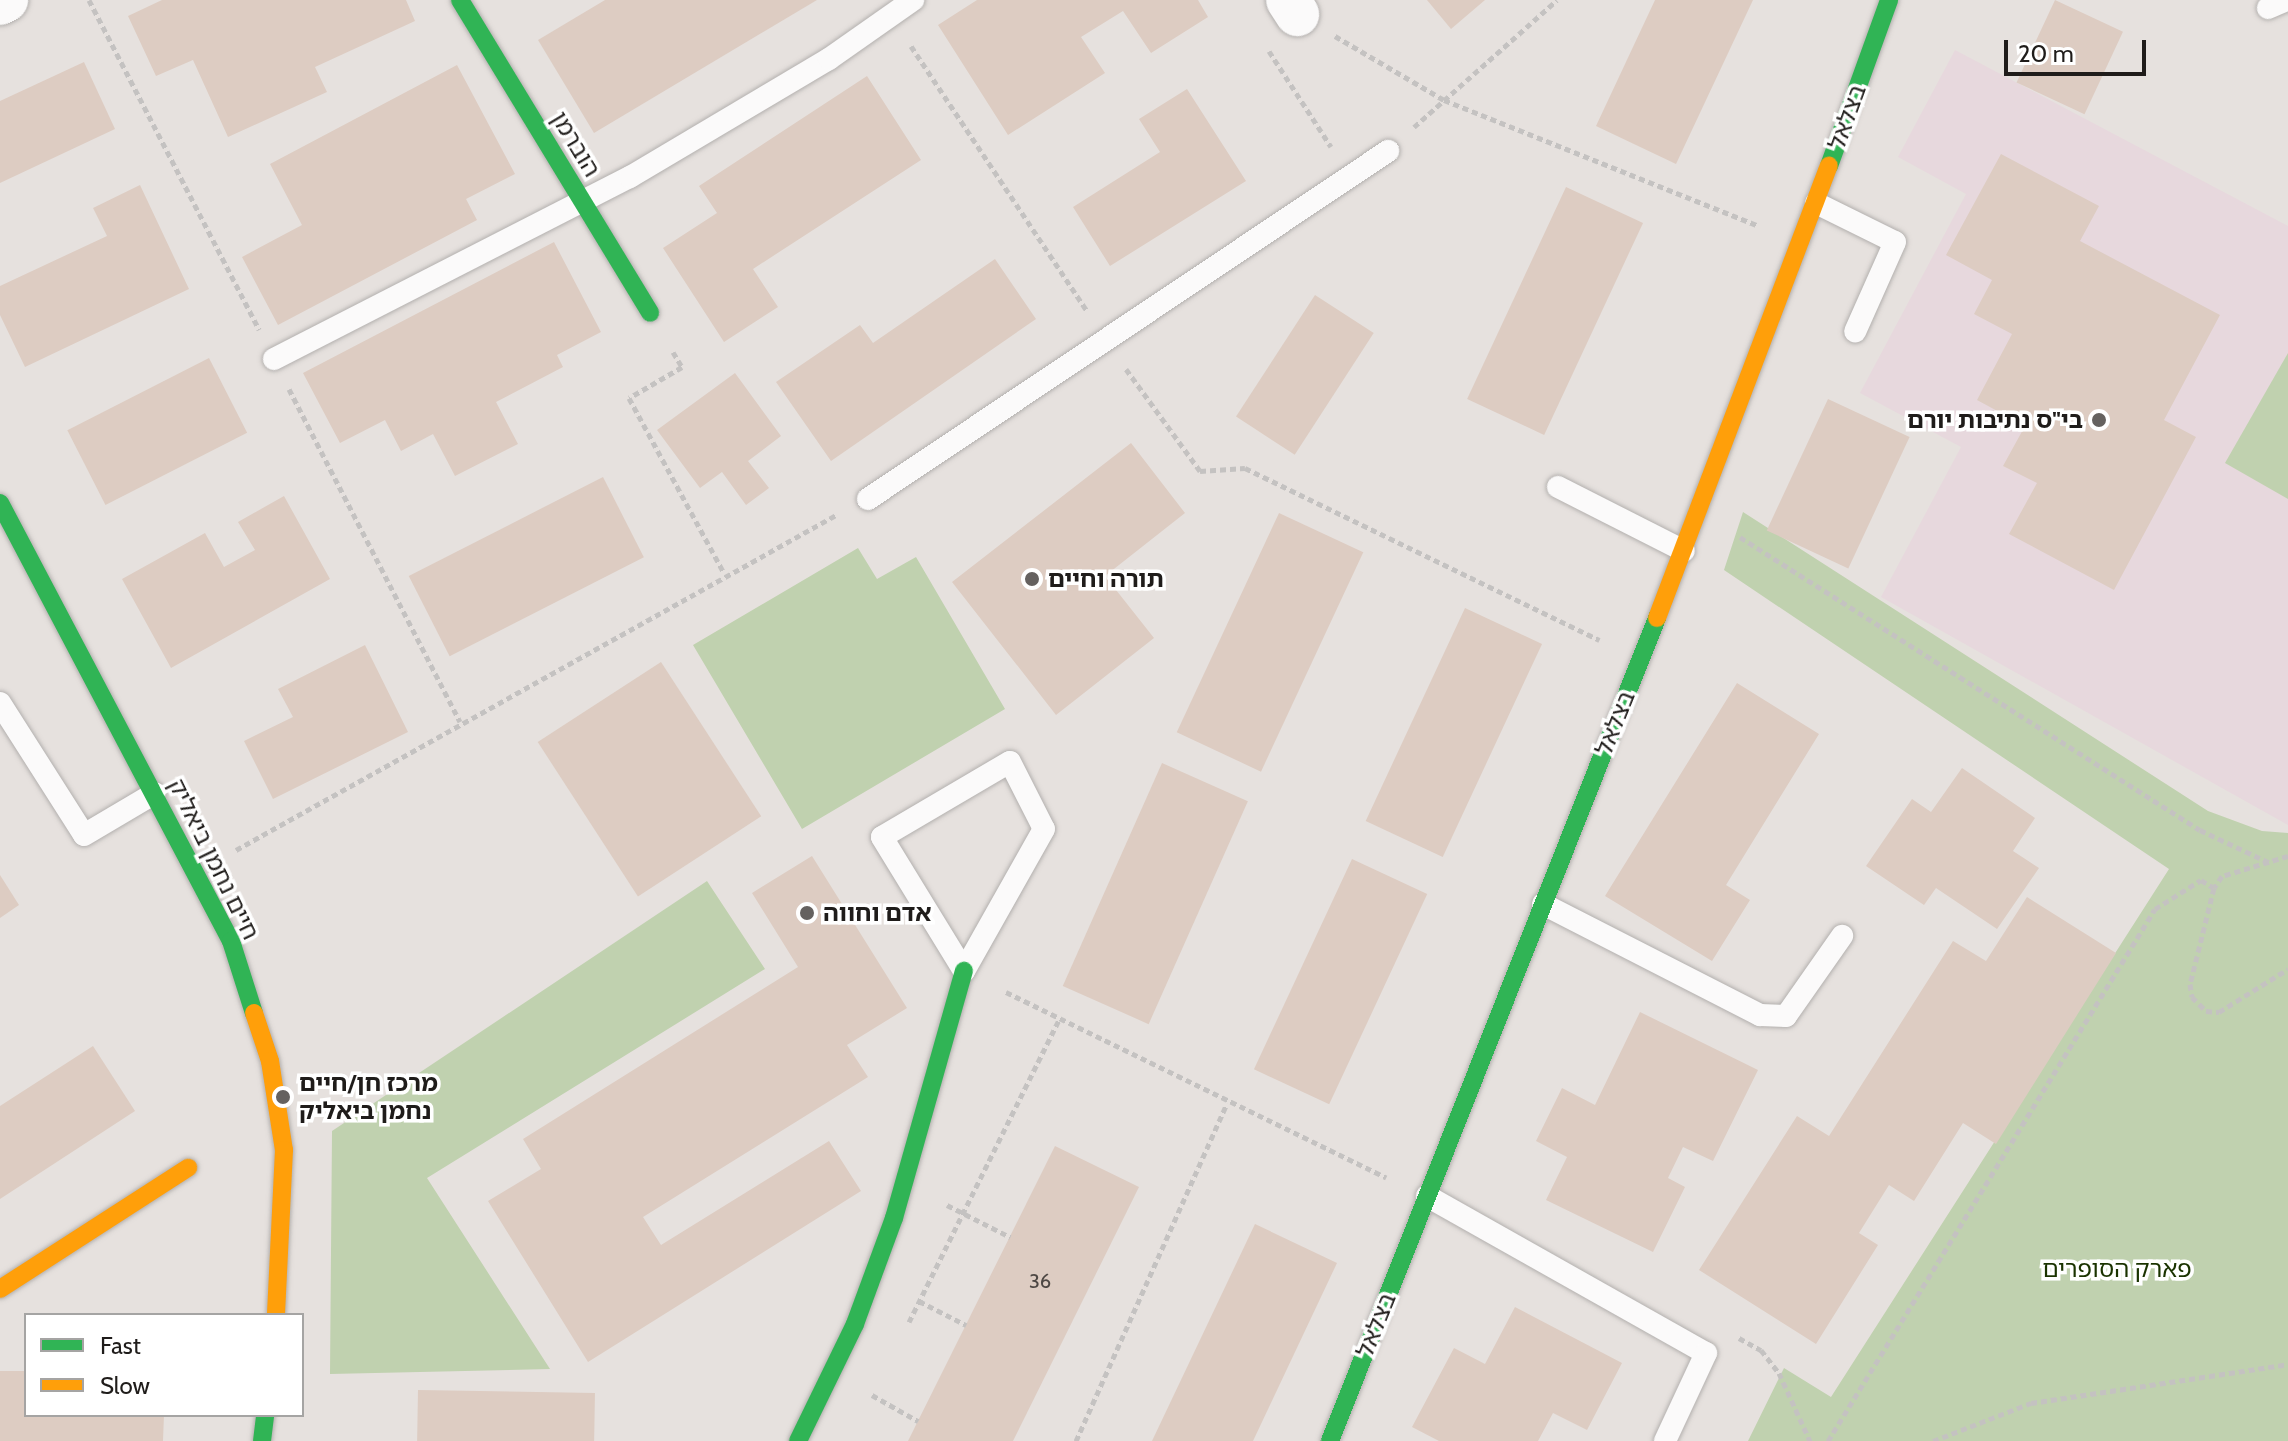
<!DOCTYPE html>
<html>
<head>
<meta charset="utf-8">
<style>
  body { margin:0 }
  #map { position:relative; width:2288px; height:1441px; overflow:hidden; background:#e6e1de; font-family:Cabin,"Noto Sans Hebrew",sans-serif }
  div>[style] { position:absolute }
  .commercial>* { inset:0; background:#e7d8dd }
  .green>* { inset:0; background:#c0d1af }
  .building>* { inset:0; background:#ddccc2; transform-origin:0 0 }
  .path>* { height:5px; margin-top:-2.5px; transform-origin:0; background:repeating-linear-gradient(90deg,#c4c2c1 0 6px,transparent 0 10px) }
  .roads { filter:drop-shadow(0 0 2px #b3b0ae) drop-shadow(0 0 2px #b3b0ae) }
  .lane>* { height:22px; margin:-11px; padding:0 11px; transform-origin:11px; border-radius:11px; background:#fbfafa }
  .street>* { height:44px; margin:-22px; padding:0 22px; transform-origin:22px; border-radius:22px; background:#fbfafa }
  .fast>* { height:18px; margin:-9px; padding:0 9px; transform-origin:9px; border-radius:9px; background:#30b455 }
  .slow>* { height:18px; margin:-9px; padding:0 9px; transform-origin:9px; border-radius:9px; background:#ff9f0a }
  .dots>* { width:22px; height:22px; translate:-50% -50%; box-sizing:border-box; border:4px solid #fff; border-radius:50% }
  span { translate:-50% -50%; white-space:nowrap; text-align:center; line-height:1.15; -webkit-text-stroke:7px #fff; paint-order:stroke }
  .number-label { font-size:20px; color:#4e4844 }
  .number-label span { -webkit-text-stroke-width:0 }
  .street-label { font-size:24px; color:#1f1c1a }
  .poi-label { font-size:24px; color:#1f1c1a; font-weight:700 }
  .right { translate:-100% -50%; text-align:right }
  .left { translate:0 -50%; text-align:left }
  .park-label { font-size:24px; color:#1a3300 }
  .legend { position:absolute; left:24px; top:1313px; width:280px; height:104px; box-sizing:border-box; background:#fff; border:2px solid #a5a4a3; margin:0; padding:10px 14px; list-style:none; font-size:24px; color:#1f1c1a }
  .legend li { display:flex; align-items:center; gap:16px; height:40px }
  .legend b { width:40px; border:2px solid #a5a4a3 }
  .scale { position:absolute; left:2004px; top:40px; width:142px; height:36px; box-sizing:border-box; border:4px solid #1f1c1a; border-top:0; padding-left:10px; font-size:24px; line-height:28px; white-space:nowrap; color:#1f1c1a; -webkit-text-stroke:6px #fff; paint-order:stroke }
</style>
</head>
<body>
<div id="map">
  <div class="commercial">
    <div style="clip-path:polygon(1955px 50px,2288px 226px,2288px 825px,1881px 597px,1961px 447px,1860px 393px,1966px 194px,1898px 157px)"></div>
  </div>
  <div class="green">
    <div style="clip-path:polygon(2288px 353px,2288px 499px,2225px 463px)"></div>
    <div style="clip-path:polygon(1743px 512px,2208px 811px,2262px 831px,2288px 833px,2288px 1441px,1748px 1441px,1784px 1368px,1831px 1397px,2169px 869px,1724px 570px)"></div>
    <div style="clip-path:polygon(858px 548px,877px 579px,916px 557px,1005px 709px,802px 829px,693px 645px)"></div>
    <div style="clip-path:polygon(707px 881px,765px 969px,427px 1178px,550px 1369px,330px 1374px,332px 1131px)"></div>
  </div>
  <div class="building">
    <div style="clip-path:polygon(162px 0,406px 0,415px 21px,315px 67px,327px 92px,228px 137px,193px 60px,156px 76px,128px 16px)"></div>
    <div style="clip-path:polygon(605px 0,817px 0,594px 133px,538px 40px)"></div>
    <div style="clip-path:polygon(977px 0,1198px 0,1208px 17px,1151px 53px,1123px 11px,1081px 37px,1105px 73px,1008px 135px,938px 25px)"></div>
    <div style="clip-path:polygon(1427px 0,1485px 0,1451px 29px)"></div>
    <div style="clip-path:polygon(1655px 0,1753px 0,1676px 164px,1596px 126px)"></div>
    <div style="left:2055px;top:0;width:75px;height:91px;rotate:25deg"></div>
    <div style="clip-path:polygon(84px 62px,115px 129px,0 183px,0 101px)"></div>
    <div style="clip-path:polygon(457px 65px,515px 174px,466px 199px,477px 220px,278px 325px,242px 257px,302px 225px,270px 164px)"></div>
    <div style="clip-path:polygon(867px 76px,921px 160px,753px 269px,778px 307px,724px 342px,663px 248px,717px 213px,699px 186px)"></div>
    <div style="clip-path:polygon(1187px 89px,1246px 181px,1110px 266px,1073px 207px,1160px 152px,1139px 119px)"></div>
    <div style="clip-path:polygon(2001px 154px,2099px 206px,2080px 241px,2220px 315px,2164px 420px,2196px 437px,2114px 590px,2009px 534px,2037px 483px,2003px 466px,2025px 426px,1977px 400px,2012px 334px,1974px 314px,1992px 280px,1946px 255px)"></div>
    <div style="clip-path:polygon(140px 185px,189px 289px,25px 367px,0 315px,0 286px,107px 236px,93px 208px)"></div>
    <div style="left:1566px;top:187px;width:85px;height:234px;rotate:25deg"></div>
    <div style="clip-path:polygon(554px 242px,601px 332px,557px 355px,563px 367px,496px 402px,518px 444px,455px 476px,433px 434px,401px 451px,385px 420px,340px 443px,303px 373px)"></div>
    <div style="clip-path:polygon(995px 259px,1036px 319px,831px 461px,776px 382px,860px 325px,873px 343px)"></div>
    <div style="left:1315px;top:295px;width:70px;height:145px;rotate:33deg"></div>
    <div style="left:209px;top:358px;width:84px;height:159px;rotate:63deg"></div>
    <div style="clip-path:polygon(735px 373px,781px 436px,748px 461px,769px 488px,746px 505px,722px 472px,700px 488px,657px 430px)"></div>
    <div style="left:1828px;top:399px;width:90px;height:145px;rotate:25deg"></div>
    <div style="clip-path:polygon(1131px 443px,1185px 513px,1105px 576px,1154px 638px,1056px 715px,952px 582px)"></div>
    <div style="left:603px;top:477px;width:90px;height:218px;rotate:63deg"></div>
    <div style="clip-path:polygon(284px 496px,330px 579px,171px 668px,122px 579px,205px 533px,224px 567px,255px 550px,238px 522px)"></div>
    <div style="left:1279px;top:513px;width:93px;height:242px;rotate:25deg"></div>
    <div style="left:1465px;top:608px;width:85px;height:235px;rotate:25deg"></div>
    <div style="clip-path:polygon(365px 645px,408px 732px,273px 799px,244px 741px,293px 717px,278px 689px)"></div>
    <div style="left:661px;top:662px;width:184px;height:147px;rotate:57deg"></div>
    <div style="clip-path:polygon(1737px 683px,1819px 734px,1726px 885px,1750px 900px,1712px 961px,1605px 896px)"></div>
    <div style="left:1162px;top:763px;width:94px;height:244px;rotate:24deg"></div>
    <div style="clip-path:polygon(1962px 768px,2035px 818px,2013px 851px,2039px 868px,1997px 929px,1936px 888px,1924px 905px,1866px 866px,1912px 799px,1931px 812px)"></div>
    <div style="clip-path:polygon(812px 856px,907px 1008px,847px 1045px,868px 1077px,643px 1217px,661px 1245px,829px 1141px,861px 1191px,588px 1362px,488px 1201px,541px 1169px,523px 1139px,798px 967px,752px 893px)"></div>
    <div style="left:1352px;top:859px;width:83px;height:232px;rotate:25deg"></div>
    <div style="clip-path:polygon(0 875px,19px 905px,0 918px)"></div>
    <div style="clip-path:polygon(2027px 897px,2116px 953px,1996px 1144px,1963px 1123px,1914px 1201px,1889px 1185px,1859px 1233px,1878px 1245px,1816px 1344px,1699px 1270px,1797px 1116px,1829px 1136px,1953px 941px,1986px 961px)"></div>
    <div style="clip-path:polygon(1640px 1012px,1758px 1070px,1713px 1161px,1683px 1147px,1668px 1178px,1685px 1187px,1653px 1252px,1546px 1200px,1567px 1157px,1536px 1141px,1562px 1088px,1595px 1105px)"></div>
    <div style="clip-path:polygon(93px 1046px,135px 1111px,0 1199px,0 1106px)"></div>
    <div style="clip-path:polygon(1055px 1146px,1139px 1187px,1013px 1441px,908px 1441px)"></div>
    <div style="clip-path:polygon(1255px 1224px,1337px 1263px,1253px 1441px,1152px 1441px)"></div>
    <div style="clip-path:polygon(1515px 1307px,1622px 1363px,1587px 1430px,1553px 1413px,1538px 1441px,1439px 1441px,1412px 1427px,1454px 1348px,1485px 1364px)"></div>
    <div style="clip-path:polygon(0 1371px,26px 1371px,26px 1415px,164px 1415px,163px 1441px,0 1441px)"></div>
    <div style="left:418px;top:1390px;width:177px;height:51px;rotate:1deg"></div>
  </div>
  <div class="path">
    <div style="left:89px;top:0;width:371px;rotate:62.7deg"></div>
    <div style="left:1335px;top:36px;width:126px;rotate:30.4deg"></div>
    <div style="left:1444px;top:100px;width:339px;rotate:21.8deg"></div>
    <div style="left:911px;top:46px;width:318px;rotate:56.4deg"></div>
    <div style="left:1269px;top:51px;width:114px;rotate:57.1deg"></div>
    <div style="left:1414px;top:127px;width:191px;rotate:-41.6deg"></div>
    <div style="left:673px;top:352px;width:17px;rotate:59deg"></div>
    <div style="left:682px;top:367px;width:61px;rotate:149.7deg"></div>
    <div style="left:629px;top:398px;width:199px;rotate:61.5deg"></div>
    <div style="left:1126px;top:369px;width:126px;rotate:54deg"></div>
    <div style="left:1200px;top:471px;width:45px;rotate:-3.8deg"></div>
    <div style="left:1245px;top:468px;width:394px;rotate:25.9deg"></div>
    <div style="left:289px;top:389px;width:374px;rotate:62.8deg"></div>
    <div style="left:1740px;top:537px;width:545px;rotate:32.5deg"></div>
    <div style="left:2200px;top:830px;width:77px;rotate:25.2deg"></div>
    <div style="left:236px;top:850px;width:689px;rotate:-29.17deg"></div>
    <div style="left:2288px;top:856px;width:69px;rotate:163.1deg"></div>
    <div style="left:2222px;top:876px;width:14px;rotate:124deg"></div>
    <div style="left:2214px;top:888px;width:99px;rotate:104deg"></div>
    <div style="left:2190px;top:984px;width:13px;rotate:81deg"></div>
    <div style="left:2192px;top:997px;width:20px;rotate:45deg"></div>
    <div style="left:2206px;top:1011px;width:13px;rotate:4deg"></div>
    <div style="left:2219px;top:1012px;width:81px;rotate:-31.9deg"></div>
    <div style="left:1006px;top:992px;width:423px;rotate:26deg"></div>
    <div style="left:947px;top:1205px;width:71px;rotate:26.9deg"></div>
    <div style="left:919px;top:1301px;width:53px;rotate:27.1deg"></div>
    <div style="left:909px;top:1322px;width:337px;rotate:-63.6deg"></div>
    <div style="left:1739px;top:1338px;width:25px;rotate:29deg"></div>
    <div style="left:1761px;top:1350px;width:29px;rotate:52deg"></div>
    <div style="left:1779px;top:1373px;width:75px;rotate:65.5deg"></div>
    <div style="left:872px;top:1395px;width:53px;rotate:29.5deg"></div>
    <div style="left:1076px;top:1441px;width:370px;rotate:-65.9deg"></div>
    <div style="left:1828px;top:1441px;width:624px;rotate:-58.42deg"></div>
    <div style="left:2155px;top:909px;width:54px;rotate:-32.2deg"></div>
    <div style="left:2201px;top:880px;width:15px;rotate:32deg"></div>
    <div style="left:1933px;top:1441px;width:105px;rotate:-21.2deg"></div>
    <div style="left:2031px;top:1403px;width:260px;rotate:-8.6deg"></div>
  </div>
  <div class="roads">
    <div class="lane">
      <div style="left:2268px;top:8px;width:21px;rotate:-23deg"></div>
      <div style="left:1816px;top:203px;width:88px;rotate:26.3deg"></div>
      <div style="left:1895px;top:242px;width:98px;rotate:114deg"></div>
      <div style="left:274px;top:359px;width:400px;rotate:-27.1deg"></div>
      <div style="left:630px;top:177px;width:231px;rotate:-30.7deg"></div>
      <div style="left:829px;top:59px;width:103px;rotate:-35.1deg"></div>
      <div style="left:1558px;top:487px;width:141px;rotate:26.9deg"></div>
      <div style="left:868px;top:499px;width:626px;rotate:-33.79deg"></div>
      <div style="left:0;top:703px;width:156px;rotate:57.5deg"></div>
      <div style="left:84px;top:835px;width:82px;rotate:-30.6deg"></div>
      <div style="left:1010px;top:762px;width:75px;rotate:63.1deg"></div>
      <div style="left:1044px;top:829px;width:163px;rotate:119.4deg"></div>
      <div style="left:964px;top:971px;width:157px;rotate:-121.5deg"></div>
      <div style="left:882px;top:837px;width:148px;rotate:-30.4deg"></div>
      <div style="left:1543px;top:904px;width:244px;rotate:27.1deg"></div>
      <div style="left:1760px;top:1015px;width:26px;rotate:2deg"></div>
      <div style="left:1786px;top:1016px;width:98px;rotate:-55deg"></div>
      <div style="left:1427px;top:1196px;width:320px;rotate:29.4deg"></div>
      <div style="left:1706px;top:1353px;width:97px;rotate:115deg"></div>
    </div>
    <div class="street">
      <div style="left:1288px;top:0;width:17px;rotate:57deg"></div>
      <div style="left:0;top:3px;width:7px;rotate:-27deg"></div>
    </div>
    <div class="fast">
      <div style="left:460px;top:0;width:366px;rotate:58.7deg"></div>
      <div style="left:1829px;top:166px;width:177px;rotate:-70.1deg"></div>
      <div style="left:0;top:503px;width:495px;rotate:62.2deg"></div>
      <div style="left:231px;top:941px;width:76px;rotate:72.3deg"></div>
      <div style="left:262px;top:1441px;width:26px;rotate:-83deg"></div>
      <div style="left:798px;top:1441px;width:130px;rotate:-64deg"></div>
      <div style="left:855px;top:1324px;width:113px;rotate:-69.8deg"></div>
      <div style="left:894px;top:1218px;width:257px;rotate:-74.2deg"></div>
      <div style="left:1330px;top:1441px;width:886px;rotate:-68.33deg"></div>
    </div>
    <div class="slow">
      <div style="left:1657px;top:618px;width:484px;rotate:-69.2deg"></div>
      <div style="left:254px;top:1013px;width:51px;rotate:71.6deg"></div>
      <div style="left:270px;top:1061px;width:90px;rotate:81.1deg"></div>
      <div style="left:284px;top:1150px;width:165px;rotate:92.8deg"></div>
      <div style="left:0;top:1289px;width:224px;rotate:-32.8deg"></div>
    </div>
  </div>
  <div class="dots">
    <div style="left:2099px;top:420px;background:#65615f"></div>
    <div style="left:1032px;top:579px;background:#65615f"></div>
    <div style="left:807px;top:913px;background:#65615f"></div>
    <div style="left:283px;top:1097px;background:#65615f"></div>
  </div>
  <div class="number-label">
    <span style="left:1040px;top:1281px">36</span>
  </div>
  <div class="street-label">
    <span style="left:1847px;top:117px;rotate:-70deg">בצלאל</span>
    <span style="left:576px;top:144px;rotate:59deg">הוברמן</span>
    <span style="left:1615px;top:723px;rotate:-68deg">בצלאל</span>
    <span style="left:214px;top:859px;rotate:64deg">חיים נחמן ביאליק</span>
    <span style="left:1376px;top:1325px;rotate:-68deg">בצלאל</span>
  </div>
  <div class="poi-label">
    <span class="right" style="left:2083px;top:420px">בי"ס נתיבות יורם</span>
    <span class="left" style="left:1048px;top:579px">תורה וחיים</span>
    <span class="left" style="left:823px;top:913px">אדם וחווה</span>
    <span class="left" style="left:299px;top:1097px">מרכז חן/חיים<br>נחמן ביאליק</span>
  </div>
  <div class="park-label">
    <span style="left:2117px;top:1269px">פארק הסופרים</span>
  </div>
  <ul class="legend">
  <li><b style="height:10px;background:#30b455"></b>Fast</li>
  <li><b style="height:10px;background:#ff9f0a"></b>Slow</li>
  </ul>
  <div class="scale">20 m</div>
</div>
</body>
</html>
